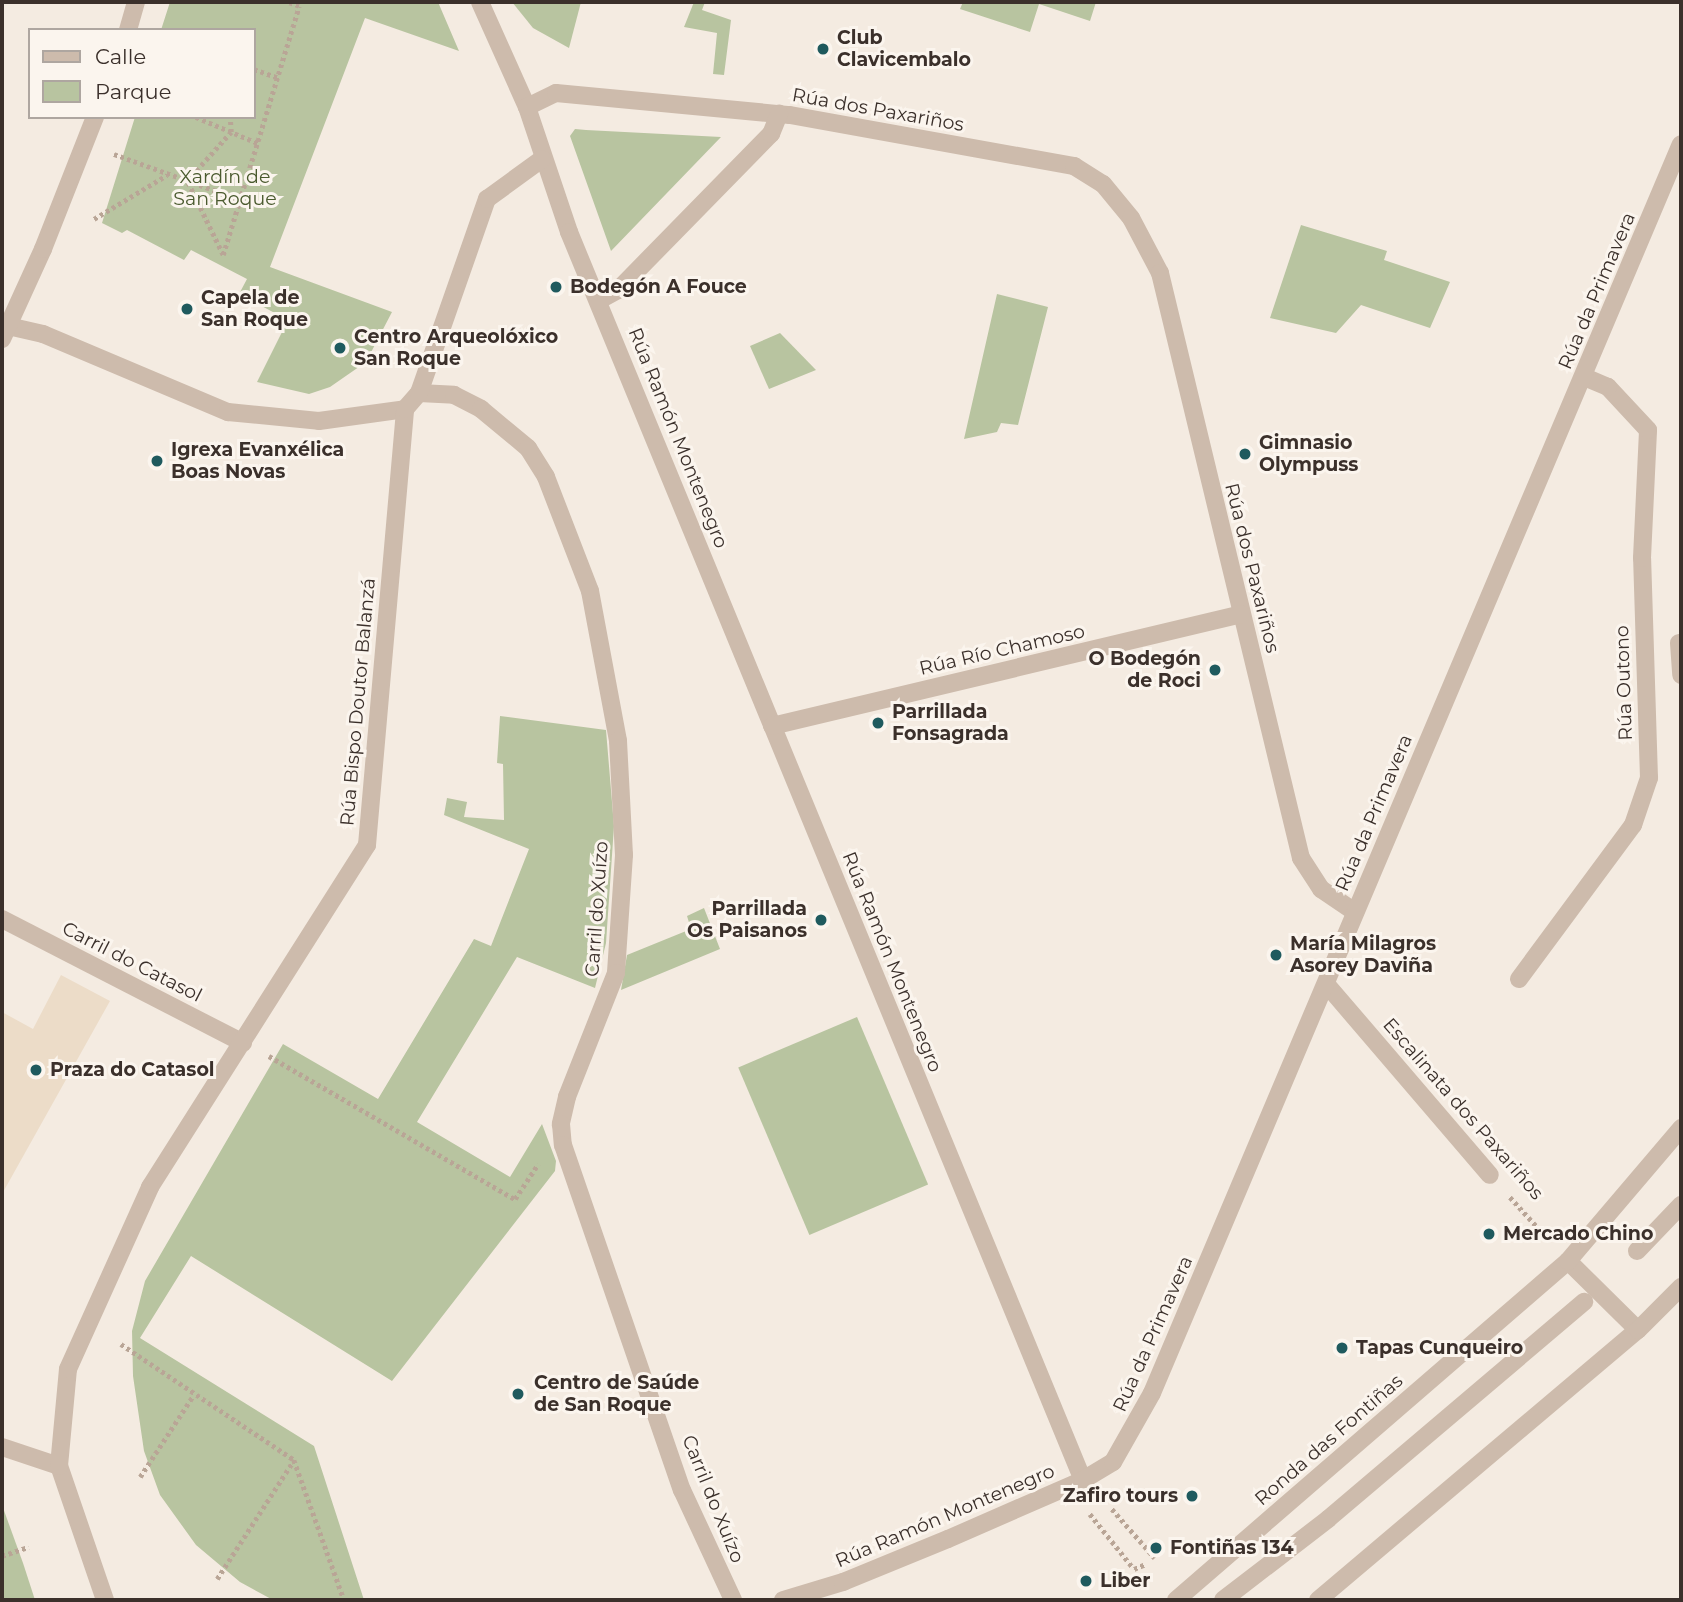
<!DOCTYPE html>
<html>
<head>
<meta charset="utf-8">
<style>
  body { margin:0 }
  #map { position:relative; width:1683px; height:1602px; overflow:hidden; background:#f4ebe1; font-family:Montserrat,sans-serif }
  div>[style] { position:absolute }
  .green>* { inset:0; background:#b8c4a0; transform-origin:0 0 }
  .plaza>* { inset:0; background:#ecdcc8 }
  .path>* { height:4.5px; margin-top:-2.25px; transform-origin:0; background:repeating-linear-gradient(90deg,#b9a596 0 3.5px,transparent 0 7px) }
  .minor>* { height:18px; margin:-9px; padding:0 9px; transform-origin:9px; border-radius:9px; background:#cdbbac }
  .dots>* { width:19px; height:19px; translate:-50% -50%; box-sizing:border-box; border:4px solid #fbf5ee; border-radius:50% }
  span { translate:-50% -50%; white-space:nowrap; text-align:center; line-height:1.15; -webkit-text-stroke:6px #fbf5ee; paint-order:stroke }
  .poi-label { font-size:19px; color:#3b302b; font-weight:700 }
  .left { translate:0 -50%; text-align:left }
  .right { translate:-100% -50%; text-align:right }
  .street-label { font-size:19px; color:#3b302b }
  .park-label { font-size:19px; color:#4a5a2e }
  .frame { position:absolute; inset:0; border:4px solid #3b302b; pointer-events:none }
  .legend { position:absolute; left:28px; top:28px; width:228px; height:91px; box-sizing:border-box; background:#fbf5ee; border:2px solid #aea6a0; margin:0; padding:9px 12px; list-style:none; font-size:21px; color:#3b302b }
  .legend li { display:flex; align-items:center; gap:14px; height:35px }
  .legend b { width:35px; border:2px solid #aea6a0 }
</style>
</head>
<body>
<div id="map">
  <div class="green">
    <div style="clip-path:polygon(170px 2px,438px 2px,459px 51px,365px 18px,270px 267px,392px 312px,366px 362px,330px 387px,309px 394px,257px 382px,288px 320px,239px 294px,247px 279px,191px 250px,184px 260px,127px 230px,122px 233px,102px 223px,135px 117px,254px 117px,254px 30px,161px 30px)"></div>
    <div style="clip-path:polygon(512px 2px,581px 2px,569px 48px,533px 28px)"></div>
    <div style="clip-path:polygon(694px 2px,705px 2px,702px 10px,731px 20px,724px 75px,713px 74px,717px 33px,684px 27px)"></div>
    <div style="clip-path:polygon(963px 2px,1096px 2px,1090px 21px,1039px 4px,1030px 32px,960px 9px)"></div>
    <div style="clip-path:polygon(575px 129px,586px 130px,721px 137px,611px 251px,570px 136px)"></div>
    <div style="clip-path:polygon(1301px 225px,1387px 251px,1384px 260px,1450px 282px,1430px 328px,1361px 305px,1336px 333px,1270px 318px)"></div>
    <div style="clip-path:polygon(997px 294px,1048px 307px,1018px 425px,1001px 423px,997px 432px,964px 439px)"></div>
    <div style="clip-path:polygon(780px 333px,816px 370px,769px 389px,750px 346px)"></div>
    <div style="clip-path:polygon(500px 716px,606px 730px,614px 826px,606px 943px,595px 988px,517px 957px,417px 1122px,510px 1177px,542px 1124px,556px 1161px,555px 1171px,392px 1381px,191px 1256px,140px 1338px,314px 1446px,364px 1600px,273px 1600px,240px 1582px,196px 1545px,160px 1495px,144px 1451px,133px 1376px,132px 1331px,145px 1281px,283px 1044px,378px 1099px,474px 939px,491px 946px,529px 849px,444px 815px,447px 798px,467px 802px,464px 817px,504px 820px,503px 764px,497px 763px)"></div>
    <div style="clip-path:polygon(704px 908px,720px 949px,621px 990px,627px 955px,691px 929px,687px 916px)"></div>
    <div style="left:857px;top:1017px;width:182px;height:129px;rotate:67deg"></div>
    <div style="clip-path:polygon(2px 1505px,23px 1563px,35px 1600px,2px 1600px)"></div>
  </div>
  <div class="plaza">
    <div style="clip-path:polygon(61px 975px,110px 1001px,2px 1194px,2px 1012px,33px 1029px)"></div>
  </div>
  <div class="path">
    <div style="left:254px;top:69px;width:27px;rotate:20deg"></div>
    <div style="left:196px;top:117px;width:69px;rotate:22.9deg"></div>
    <div style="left:114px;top:154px;width:135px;rotate:19.9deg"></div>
    <div style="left:94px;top:219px;width:85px;rotate:-31.1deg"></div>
    <div style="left:223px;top:255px;width:260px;rotate:-73deg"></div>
    <div style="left:299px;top:6px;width:13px;rotate:-162deg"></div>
    <div style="left:223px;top:255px;width:82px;rotate:-115.9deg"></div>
    <div style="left:187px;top:181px;width:66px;rotate:-48.1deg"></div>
    <div style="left:231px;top:132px;width:15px;rotate:-94deg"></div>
    <div style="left:269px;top:1056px;width:285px;rotate:30.2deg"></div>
    <div style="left:515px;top:1199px;width:42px;rotate:-56.7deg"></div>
    <div style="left:1510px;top:1197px;width:58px;rotate:47.8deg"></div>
    <div style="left:121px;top:1344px;width:208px;rotate:33.8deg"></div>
    <div style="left:294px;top:1460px;width:149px;rotate:70.3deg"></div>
    <div style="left:140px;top:1477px;width:97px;rotate:-56.8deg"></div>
    <div style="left:1112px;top:1509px;width:65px;rotate:48.7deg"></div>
    <div style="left:1090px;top:1514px;width:70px;rotate:51.3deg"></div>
    <div style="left:1134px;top:1569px;width:13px;rotate:-23deg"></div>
    <div style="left:2px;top:1556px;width:28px;rotate:-19deg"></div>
    <div style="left:217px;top:1579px;width:142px;rotate:-57.1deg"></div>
  </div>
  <div class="minor">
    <div style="left:480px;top:2px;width:115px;rotate:65.9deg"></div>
    <div style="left:527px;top:107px;width:132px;rotate:71.4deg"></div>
    <div style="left:569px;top:232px;width:1350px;rotate:67.62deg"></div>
    <div style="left:128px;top:30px;width:29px;rotate:-74deg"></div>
    <div style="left:527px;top:107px;width:32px;rotate:-26deg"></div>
    <div style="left:556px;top:93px;width:235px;rotate:5.4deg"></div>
    <div style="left:790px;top:115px;width:289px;rotate:10.2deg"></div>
    <div style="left:1074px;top:166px;width:34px;rotate:32deg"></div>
    <div style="left:1103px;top:184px;width:44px;rotate:50.5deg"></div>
    <div style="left:1131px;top:218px;width:62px;rotate:62.2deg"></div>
    <div style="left:1160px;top:273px;width:602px;rotate:76.45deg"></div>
    <div style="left:1301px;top:858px;width:37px;rotate:57deg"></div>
    <div style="left:1321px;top:889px;width:41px;rotate:34.1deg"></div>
    <div style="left:598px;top:301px;width:23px;rotate:-29deg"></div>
    <div style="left:618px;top:290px;width:219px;rotate:-45.6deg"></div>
    <div style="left:771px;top:134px;width:22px;rotate:-68deg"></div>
    <div style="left:8px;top:326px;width:36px;rotate:13deg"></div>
    <div style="left:43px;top:334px;width:201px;rotate:22.9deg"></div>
    <div style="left:228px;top:412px;width:91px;rotate:5.6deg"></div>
    <div style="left:319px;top:421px;width:87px;rotate:-7.9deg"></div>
    <div style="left:2px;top:339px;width:99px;rotate:-65.5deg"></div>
    <div style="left:43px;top:249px;width:142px;rotate:-68.5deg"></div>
    <div style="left:419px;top:393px;width:35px;rotate:3deg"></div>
    <div style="left:454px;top:395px;width:30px;rotate:27deg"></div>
    <div style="left:481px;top:409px;width:61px;rotate:39.7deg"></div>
    <div style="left:528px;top:448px;width:34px;rotate:58deg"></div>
    <div style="left:546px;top:477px;width:122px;rotate:68.9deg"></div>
    <div style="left:590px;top:591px;width:153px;rotate:79.4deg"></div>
    <div style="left:618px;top:741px;width:114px;rotate:87deg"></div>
    <div style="left:624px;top:855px;width:118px;rotate:93.9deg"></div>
    <div style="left:616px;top:973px;width:133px;rotate:111.6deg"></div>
    <div style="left:567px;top:1097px;width:28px;rotate:103deg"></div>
    <div style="left:561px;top:1124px;width:21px;rotate:85deg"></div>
    <div style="left:563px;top:1145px;width:365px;rotate:71deg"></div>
    <div style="left:682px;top:1490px;width:121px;rotate:65.1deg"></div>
    <div style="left:1679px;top:643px;width:32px;rotate:86deg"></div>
    <div style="left:772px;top:726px;width:482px;rotate:-13.4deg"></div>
    <div style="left:2px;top:919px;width:271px;rotate:27.2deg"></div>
    <div style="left:1519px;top:979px;width:192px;rotate:-53.5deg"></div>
    <div style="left:1633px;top:825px;width:50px;rotate:-71.2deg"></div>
    <div style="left:1649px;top:778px;width:220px;rotate:-91.8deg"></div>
    <div style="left:1642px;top:558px;width:128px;rotate:-87.3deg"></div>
    <div style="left:1648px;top:430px;width:59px;rotate:-132.9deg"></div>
    <div style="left:1608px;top:387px;width:26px;rotate:-157deg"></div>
    <div style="left:1327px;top:985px;width:250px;rotate:49.4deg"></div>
    <div style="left:1637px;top:1251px;width:64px;rotate:-46.3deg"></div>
    <div style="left:1568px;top:1261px;width:98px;rotate:44.6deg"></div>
    <div style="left:2px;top:1447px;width:60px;rotate:18.4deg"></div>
    <div style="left:105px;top:1600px;width:142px;rotate:-108.9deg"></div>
    <div style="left:59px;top:1466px;width:97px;rotate:-84.7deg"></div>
    <div style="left:68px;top:1369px;width:200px;rotate:-65.7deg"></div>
    <div style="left:150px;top:1187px;width:405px;rotate:-57.6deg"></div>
    <div style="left:367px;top:845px;width:438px;rotate:-85deg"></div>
    <div style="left:405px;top:409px;width:21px;rotate:-49deg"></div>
    <div style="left:419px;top:393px;width:206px;rotate:-70.7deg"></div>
    <div style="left:487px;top:199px;width:68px;rotate:-36deg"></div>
    <div style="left:783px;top:1600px;width:63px;rotate:-16.7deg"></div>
    <div style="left:843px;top:1582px;width:113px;rotate:-22.3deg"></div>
    <div style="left:948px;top:1539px;width:147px;rotate:-23.6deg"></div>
    <div style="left:1083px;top:1480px;width:35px;rotate:-31deg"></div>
    <div style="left:1113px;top:1462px;width:79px;rotate:-60.5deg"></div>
    <div style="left:1152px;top:1393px;width:1356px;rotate:-67.05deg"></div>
    <div style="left:1176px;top:1600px;width:518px;rotate:-40.85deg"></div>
    <div style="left:1568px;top:1261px;width:175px;rotate:-49.6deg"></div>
    <div style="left:1223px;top:1600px;width:133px;rotate:-37.6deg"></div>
    <div style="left:1328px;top:1519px;width:336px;rotate:-40.3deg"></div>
    <div style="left:1318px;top:1600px;width:419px;rotate:-40.2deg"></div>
    <div style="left:1638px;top:1330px;width:61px;rotate:-45deg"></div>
  </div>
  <div class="dots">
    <div style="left:823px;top:49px;background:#1f5a5e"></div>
    <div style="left:556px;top:287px;background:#1f5a5e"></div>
    <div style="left:187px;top:309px;background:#1f5a5e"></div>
    <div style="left:340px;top:348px;background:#1f5a5e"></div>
    <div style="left:1245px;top:454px;background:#1f5a5e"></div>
    <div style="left:157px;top:461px;background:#1f5a5e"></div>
    <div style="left:1215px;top:670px;background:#1f5a5e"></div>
    <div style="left:878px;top:723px;background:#1f5a5e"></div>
    <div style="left:821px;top:920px;background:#1f5a5e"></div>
    <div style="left:1276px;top:955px;background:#1f5a5e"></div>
    <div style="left:36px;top:1070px;background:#1f5a5e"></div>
    <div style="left:1489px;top:1234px;background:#1f5a5e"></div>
    <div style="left:1342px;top:1348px;background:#1f5a5e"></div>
    <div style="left:518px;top:1394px;background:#1f5a5e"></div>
    <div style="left:1192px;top:1496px;background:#1f5a5e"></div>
    <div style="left:1156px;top:1548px;background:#1f5a5e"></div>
    <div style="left:1086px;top:1581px;background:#1f5a5e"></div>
  </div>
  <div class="poi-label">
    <span class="left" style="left:837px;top:49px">Club<br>Clavicembalo</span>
    <span class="left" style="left:570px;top:287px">Bodegón A Fouce</span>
    <span class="left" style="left:201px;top:309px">Capela de<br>San Roque</span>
    <span class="left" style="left:354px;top:348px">Centro Arqueolóxico<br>San Roque</span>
    <span class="left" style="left:1259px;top:454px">Gimnasio<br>Olympuss</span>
    <span class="left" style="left:171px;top:461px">Igrexa Evanxélica<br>Boas Novas</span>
    <span class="right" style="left:1201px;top:670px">O Bodegón<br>de Roci</span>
    <span class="left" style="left:892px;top:723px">Parrillada<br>Fonsagrada</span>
    <span class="right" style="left:807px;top:920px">Parrillada<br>Os Paisanos</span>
    <span class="left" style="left:1290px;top:955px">María Milagros<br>Asorey Daviña</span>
    <span class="left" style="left:50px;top:1070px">Praza do Catasol</span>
    <span class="left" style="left:1503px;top:1234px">Mercado Chino</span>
    <span class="left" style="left:1356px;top:1348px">Tapas Cunqueiro</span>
    <span class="left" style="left:534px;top:1394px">Centro de Saúde<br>de San Roque</span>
    <span class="right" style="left:1178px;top:1496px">Zafiro tours</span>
    <span class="left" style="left:1170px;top:1548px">Fontiñas 134</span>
    <span class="left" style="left:1100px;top:1581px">Liber</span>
  </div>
  <div class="street-label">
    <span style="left:878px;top:110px;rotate:10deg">Rúa dos Paxariños</span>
    <span style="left:1597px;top:291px;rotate:-67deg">Rúa da Primavera</span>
    <span style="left:678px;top:438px;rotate:68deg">Rúa Ramón Montenegro</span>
    <span style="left:1252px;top:568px;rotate:76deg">Rúa dos Paxariños</span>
    <span style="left:1002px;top:650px;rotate:-13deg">Rúa Río Chamoso</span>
    <span style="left:1624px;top:683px;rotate:-92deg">Rúa Outono</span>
    <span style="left:358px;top:702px;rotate:-85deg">Rúa Bispo Doutor Balanzá</span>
    <span style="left:1374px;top:813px;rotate:-67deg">Rúa da Primavera</span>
    <span style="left:597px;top:909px;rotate:-86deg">Carril do Xuízo</span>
    <span style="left:132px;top:962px;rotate:27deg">Carril do Catasol</span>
    <span style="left:892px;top:962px;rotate:68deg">Rúa Ramón Montenegro</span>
    <span style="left:1463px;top:1109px;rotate:49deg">Escalinata dos Paxariños</span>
    <span style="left:1153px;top:1334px;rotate:-66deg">Rúa da Primavera</span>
    <span style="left:1329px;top:1440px;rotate:-41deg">Ronda das Fontiñas</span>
    <span style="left:713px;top:1499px;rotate:68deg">Carril do Xuízo</span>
    <span style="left:945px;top:1516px;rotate:-23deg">Rúa Ramón Montenegro</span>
  </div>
  <div class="park-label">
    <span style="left:225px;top:188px">Xardín de<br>San Roque</span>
  </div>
  <div class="frame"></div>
  <ul class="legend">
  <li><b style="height:9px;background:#cdbbac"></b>Calle</li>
  <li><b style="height:19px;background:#b8c4a0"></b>Parque</li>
  </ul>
</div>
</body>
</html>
